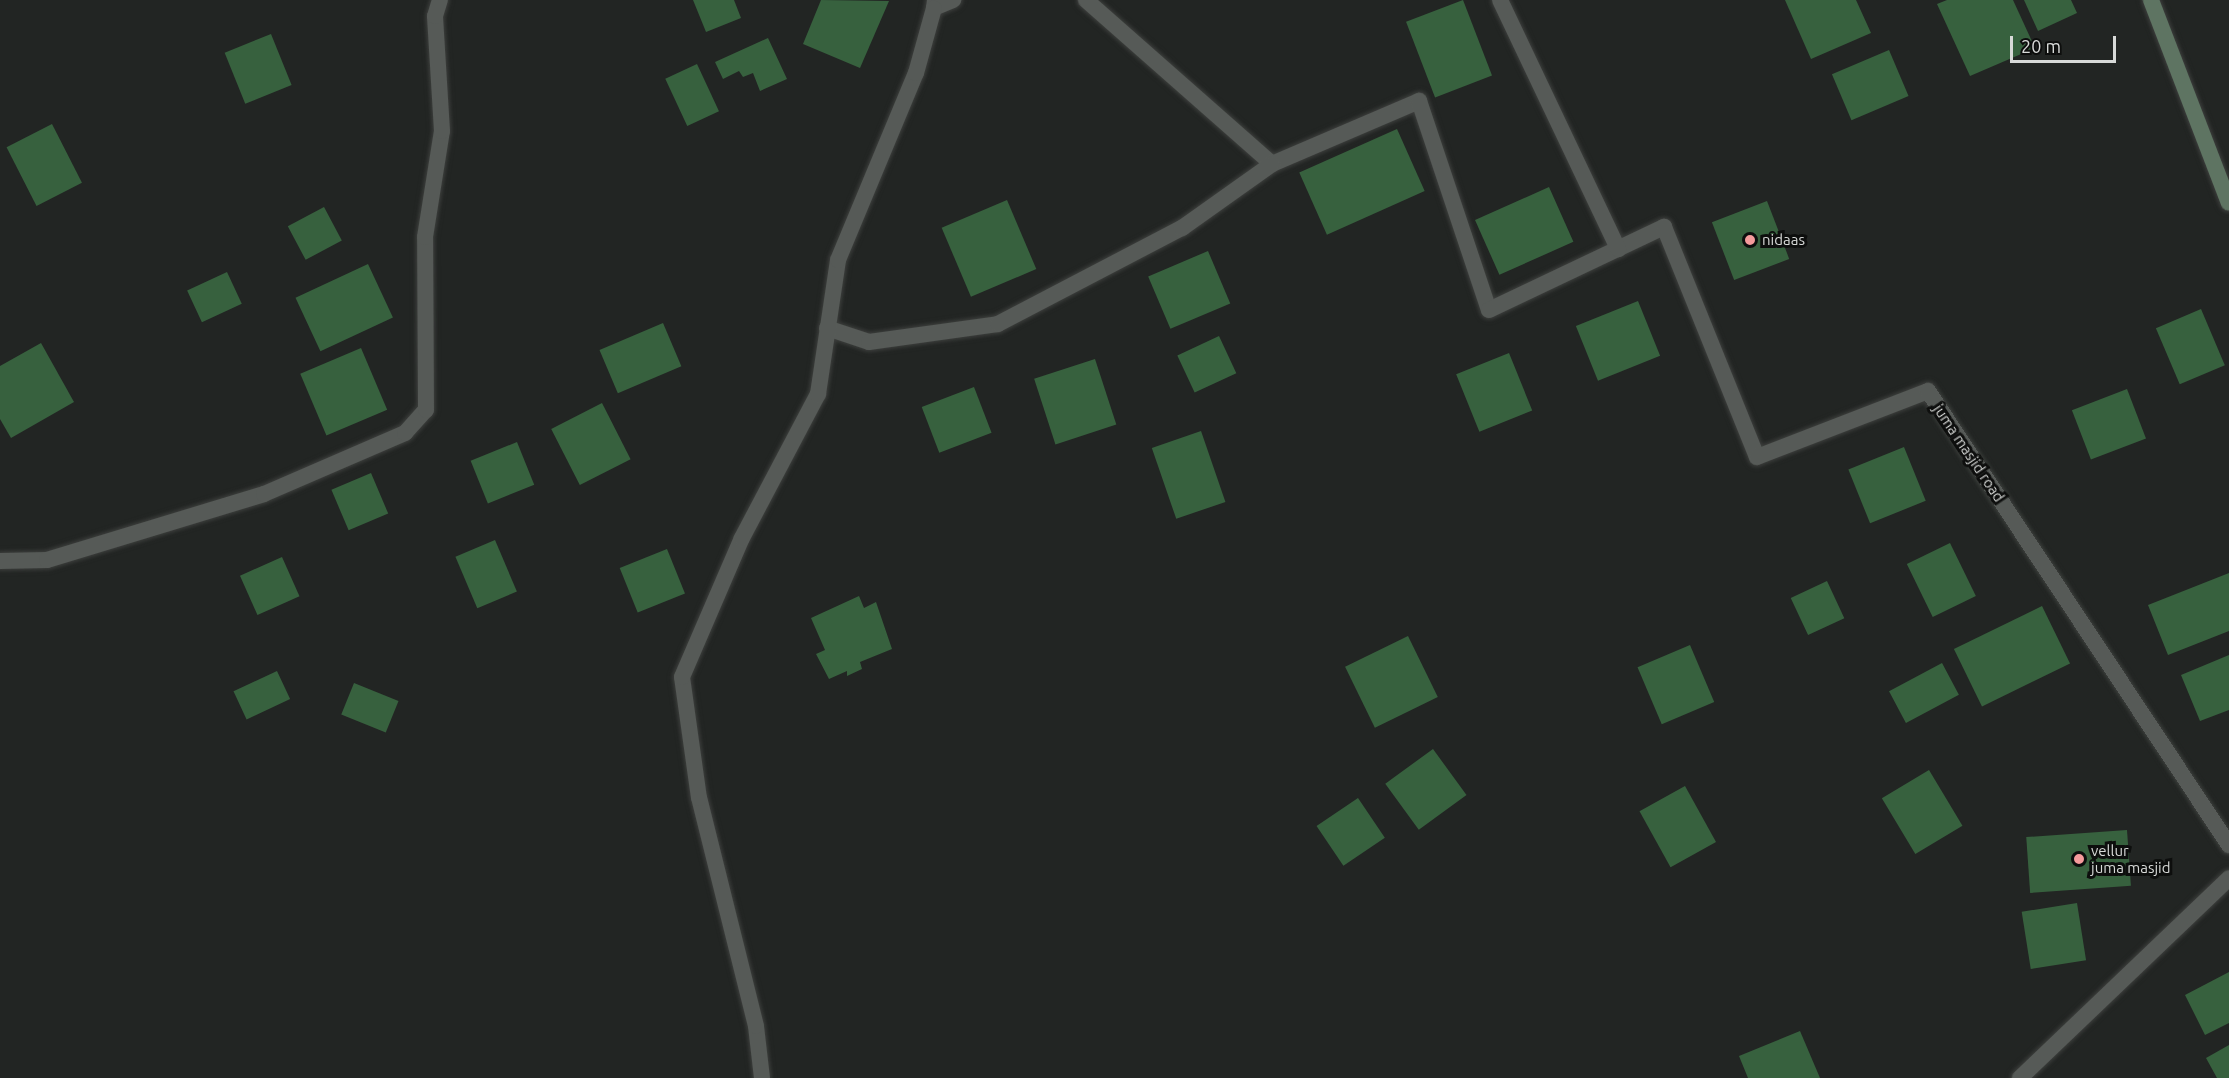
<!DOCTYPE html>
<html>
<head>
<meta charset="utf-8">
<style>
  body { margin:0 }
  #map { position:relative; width:2229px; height:1078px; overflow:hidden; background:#222523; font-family:Ubuntu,sans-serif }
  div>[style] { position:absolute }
  .building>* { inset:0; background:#37613e; transform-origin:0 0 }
  .roads { filter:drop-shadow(0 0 2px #3d3f3d) drop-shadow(0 0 2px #3d3f3d) }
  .minor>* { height:16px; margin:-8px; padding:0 8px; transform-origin:8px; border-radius:8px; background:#565a57 }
  .secondary>* { height:16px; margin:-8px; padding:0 8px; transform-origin:8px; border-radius:8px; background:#5e7462 }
  .dots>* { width:16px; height:16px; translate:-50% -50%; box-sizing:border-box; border:3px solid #0d0e0d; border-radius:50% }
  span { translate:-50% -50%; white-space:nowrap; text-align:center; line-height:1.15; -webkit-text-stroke:6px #0d0e0d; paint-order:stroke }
  .poi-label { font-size:15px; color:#d8dad8 }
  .left { translate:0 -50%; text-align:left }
  .street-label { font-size:15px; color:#d8dad8 }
  .scale { position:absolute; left:2010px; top:36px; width:106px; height:27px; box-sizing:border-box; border:3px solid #d8dad8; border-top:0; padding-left:8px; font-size:18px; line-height:21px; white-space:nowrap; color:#d8dad8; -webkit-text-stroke:4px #0d0e0d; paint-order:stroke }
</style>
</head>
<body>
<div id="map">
  <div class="building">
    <div style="clip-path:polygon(693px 0,734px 0,741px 18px,706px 32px)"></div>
    <div style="clip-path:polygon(821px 0,889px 1px,860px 68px,803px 44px)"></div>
    <div style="left:1463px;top:0;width:81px;height:61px;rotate:69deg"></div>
    <div style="clip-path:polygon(1785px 0,1856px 0,1871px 33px,1811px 59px)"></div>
    <div style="clip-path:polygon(1947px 0,2013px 0,2035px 48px,1970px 76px,1937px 4px)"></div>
    <div style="clip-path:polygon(2024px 0,2071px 0,2077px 13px,2038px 31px)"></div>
    <div style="left:271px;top:34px;width:55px;height:50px;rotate:68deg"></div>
    <div style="clip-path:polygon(768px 38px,787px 79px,760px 91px,753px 73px,743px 77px,739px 71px,723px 79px,715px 62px)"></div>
    <div style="left:1889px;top:50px;width:50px;height:62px;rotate:67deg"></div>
    <div style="left:697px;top:64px;width:52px;height:35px;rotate:65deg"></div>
    <div style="left:52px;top:124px;width:66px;height:51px;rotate:63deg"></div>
    <div style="left:1397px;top:129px;width:68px;height:107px;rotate:66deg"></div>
    <div style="left:1549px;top:187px;width:60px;height:81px;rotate:66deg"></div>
    <div style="left:1007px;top:200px;width:75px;height:71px;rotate:67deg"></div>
    <div style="left:1767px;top:201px;width:62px;height:59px;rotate:69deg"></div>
    <div style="left:324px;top:207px;width:38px;height:41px;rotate:62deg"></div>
    <div style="left:1208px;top:251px;width:57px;height:65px;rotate:67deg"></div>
    <div style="left:368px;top:264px;width:59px;height:80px;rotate:65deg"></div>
    <div style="left:227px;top:272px;width:35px;height:44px;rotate:65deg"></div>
    <div style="left:1638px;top:301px;width:59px;height:67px;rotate:68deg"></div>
    <div style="left:2201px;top:309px;width:61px;height:49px;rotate:67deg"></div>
    <div style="left:663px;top:323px;width:47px;height:69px;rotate:67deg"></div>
    <div style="left:1219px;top:336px;width:41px;height:46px;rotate:65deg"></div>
    <div style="clip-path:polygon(41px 343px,74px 402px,11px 438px,0 419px,0 366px)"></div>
    <div style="left:361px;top:348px;width:67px;height:66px;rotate:67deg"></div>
    <div style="left:1509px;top:353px;width:62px;height:57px;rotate:68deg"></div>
    <div style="left:1095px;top:359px;width:69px;height:64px;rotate:72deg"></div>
    <div style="left:974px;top:387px;width:49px;height:56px;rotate:69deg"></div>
    <div style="left:2127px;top:389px;width:53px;height:59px;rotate:69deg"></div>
    <div style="left:602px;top:403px;width:63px;height:57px;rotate:63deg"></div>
    <div style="left:1201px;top:431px;width:75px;height:52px;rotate:71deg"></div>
    <div style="left:517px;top:442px;width:46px;height:50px;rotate:68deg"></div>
    <div style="left:1904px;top:447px;width:58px;height:60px;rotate:68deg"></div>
    <div style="left:371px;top:473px;width:44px;height:43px;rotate:67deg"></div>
    <div style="left:495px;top:540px;width:56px;height:43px;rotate:67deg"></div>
    <div style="left:1950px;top:543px;width:59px;height:48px;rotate:64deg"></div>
    <div style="left:667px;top:549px;width:48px;height:51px;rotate:68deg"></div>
    <div style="left:282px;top:557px;width:43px;height:46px;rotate:66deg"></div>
    <div style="clip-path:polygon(2229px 573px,2229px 631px,2168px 655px,2148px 605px)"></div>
    <div style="left:1827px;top:581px;width:41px;height:40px;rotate:65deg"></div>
    <div style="clip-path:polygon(859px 596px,864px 608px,876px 602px,892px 649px,860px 662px,862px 669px,847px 676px,847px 671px,829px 679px,816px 654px,825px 650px,811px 618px)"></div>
    <div style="left:2042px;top:606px;width:64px;height:98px;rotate:64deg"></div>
    <div style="left:1408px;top:636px;width:68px;height:70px;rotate:64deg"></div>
    <div style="left:1690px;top:645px;width:62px;height:57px;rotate:67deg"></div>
    <div style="clip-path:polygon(2229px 655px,2229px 710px,2200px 721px,2181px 675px)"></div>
    <div style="left:1942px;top:663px;width:36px;height:60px;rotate:62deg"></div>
    <div style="left:277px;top:671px;width:31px;height:48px;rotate:65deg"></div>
    <div style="left:354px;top:683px;width:48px;height:34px;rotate:22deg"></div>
    <div style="left:1433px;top:749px;width:57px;height:59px;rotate:54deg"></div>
    <div style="left:1929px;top:770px;width:65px;height:55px;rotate:59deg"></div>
    <div style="left:1685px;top:786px;width:64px;height:52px;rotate:61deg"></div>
    <div style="left:1358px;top:798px;width:48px;height:50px;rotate:56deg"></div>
    <div style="left:2127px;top:830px;width:56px;height:101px;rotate:86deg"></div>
    <div style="left:2077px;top:903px;width:58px;height:56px;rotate:81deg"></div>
    <div style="clip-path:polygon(2229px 972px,2229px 1023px,2205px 1035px,2185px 995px)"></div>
    <div style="clip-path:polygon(1800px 1031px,1820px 1078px,1748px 1078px,1739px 1056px)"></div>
    <div style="clip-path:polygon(2229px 1045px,2229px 1078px,2217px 1078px,2206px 1058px)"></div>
  </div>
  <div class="roads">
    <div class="minor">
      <div style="left:935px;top:0;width:8px;rotate:97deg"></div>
      <div style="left:934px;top:8px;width:21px;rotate:-23deg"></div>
      <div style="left:1086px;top:0;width:248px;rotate:41.4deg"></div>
      <div style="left:1272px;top:164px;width:160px;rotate:-23.2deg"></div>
      <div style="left:1419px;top:101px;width:220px;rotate:71.5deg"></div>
      <div style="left:1489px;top:310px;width:194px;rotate:-25.4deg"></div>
      <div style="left:1664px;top:227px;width:248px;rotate:68deg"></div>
      <div style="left:1757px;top:457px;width:183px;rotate:-21.1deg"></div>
      <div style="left:1928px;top:391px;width:545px;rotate:56.46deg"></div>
      <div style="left:1500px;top:0;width:276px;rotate:64.6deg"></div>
      <div style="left:827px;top:328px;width:44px;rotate:18.4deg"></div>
      <div style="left:869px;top:342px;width:130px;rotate:-7.9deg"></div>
      <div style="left:998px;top:324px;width:208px;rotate:-27.6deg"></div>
      <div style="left:1182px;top:228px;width:110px;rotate:-35.4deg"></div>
      <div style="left:0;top:561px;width:47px;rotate:-1.2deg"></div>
      <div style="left:47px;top:560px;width:227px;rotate:-16.9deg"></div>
      <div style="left:264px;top:494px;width:154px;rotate:-23.4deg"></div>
      <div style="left:405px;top:433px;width:31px;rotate:-48deg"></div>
      <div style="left:426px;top:410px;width:173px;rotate:-90.3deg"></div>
      <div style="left:425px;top:237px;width:107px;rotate:-80.9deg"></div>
      <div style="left:442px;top:131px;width:115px;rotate:-93.5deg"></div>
      <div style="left:435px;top:16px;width:17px;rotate:-73deg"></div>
      <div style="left:762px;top:1078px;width:52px;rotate:-96.6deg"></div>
      <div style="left:756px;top:1026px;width:235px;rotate:-104deg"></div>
      <div style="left:699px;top:798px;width:122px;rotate:-98deg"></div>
      <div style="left:682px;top:677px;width:151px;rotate:-66.7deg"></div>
      <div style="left:742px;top:538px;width:163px;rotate:-62.2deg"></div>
      <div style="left:818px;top:394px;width:135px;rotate:-81.5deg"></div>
      <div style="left:838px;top:260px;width:203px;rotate:-67.4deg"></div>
      <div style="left:916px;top:73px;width:67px;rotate:-74.5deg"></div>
      <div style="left:2020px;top:1078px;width:289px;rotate:-43.7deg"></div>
    </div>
    <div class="secondary">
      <div style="left:2151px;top:0;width:217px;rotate:69deg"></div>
    </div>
  </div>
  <div class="dots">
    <div style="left:1750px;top:240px;background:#f59b9c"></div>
    <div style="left:2079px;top:859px;background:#f59b9c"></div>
  </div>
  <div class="poi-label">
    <span class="left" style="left:1762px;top:240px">nidaas</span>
    <span class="left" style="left:2091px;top:859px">vellur<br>juma masjid</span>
  </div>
  <div class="street-label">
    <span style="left:1969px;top:453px;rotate:56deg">juma masjid road</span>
  </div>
  <div class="scale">20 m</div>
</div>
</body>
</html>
